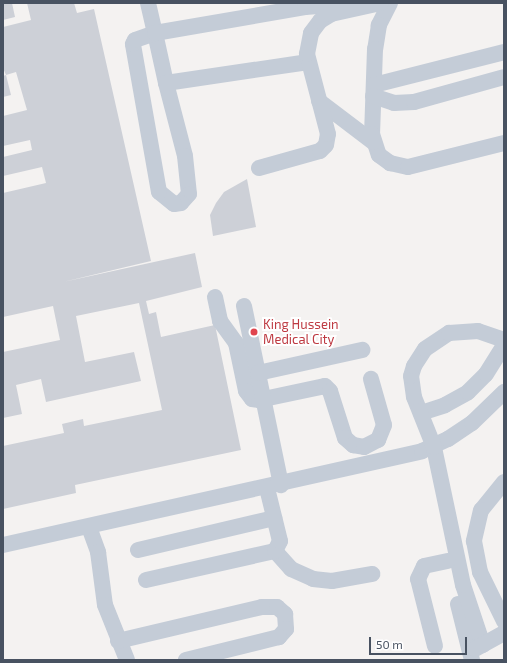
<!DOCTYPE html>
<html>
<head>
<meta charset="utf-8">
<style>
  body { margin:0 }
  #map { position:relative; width:507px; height:663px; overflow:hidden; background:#f4f2f1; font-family:"Exo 2",sans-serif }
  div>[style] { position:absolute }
  .building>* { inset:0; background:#cdd0d7 }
  .minor>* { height:16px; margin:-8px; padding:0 8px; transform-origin:8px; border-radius:8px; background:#c4ccd7 }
  .dots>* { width:11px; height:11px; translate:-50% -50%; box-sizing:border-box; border:2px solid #fff; border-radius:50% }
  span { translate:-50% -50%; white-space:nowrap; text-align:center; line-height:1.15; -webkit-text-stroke:4px #fff; paint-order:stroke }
  .health-label { font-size:13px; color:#be3a42 }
  .left { translate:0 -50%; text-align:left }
  .frame { position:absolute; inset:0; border:4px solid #485261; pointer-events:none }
  .scale { position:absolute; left:369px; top:637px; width:98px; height:18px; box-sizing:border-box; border:2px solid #485261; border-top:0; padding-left:5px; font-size:12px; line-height:14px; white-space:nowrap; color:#485261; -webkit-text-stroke:3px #fff; paint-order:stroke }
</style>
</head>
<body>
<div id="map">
  <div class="building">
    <div style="clip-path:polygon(3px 3px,12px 3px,15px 17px,3px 20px)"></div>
    <div style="clip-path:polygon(27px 3px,74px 3px,77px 13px,94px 9px,151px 261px,63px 282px,195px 253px,202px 287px,146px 301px,149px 314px,156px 312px,161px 337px,215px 325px,241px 450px,75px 485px,76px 493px,3px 509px,3px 446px,64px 433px,62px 424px,83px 419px,84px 426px,162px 410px,139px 303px,76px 316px,85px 362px,134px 352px,141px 381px,46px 402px,41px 379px,16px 385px,22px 414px,3px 418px,3px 352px,60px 340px,53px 306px,3px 317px,3px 193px,46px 183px,42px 167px,3px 176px,3px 157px,32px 150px,30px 140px,3px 146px,3px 116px,27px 110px,16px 72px,6px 75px,3px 68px,3px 27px,31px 20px)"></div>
    <div style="clip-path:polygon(6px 75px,11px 95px,3px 97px,3px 76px)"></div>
    <div style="clip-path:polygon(247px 179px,256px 227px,213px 236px,210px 215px,216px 203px,224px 192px)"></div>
  </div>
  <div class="minor">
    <div style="left:148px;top:3px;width:31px;rotate:77deg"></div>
    <div style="left:155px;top:33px;width:51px;rotate:77.6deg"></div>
    <div style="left:166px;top:83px;width:75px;rotate:75.4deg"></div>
    <div style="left:185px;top:156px;width:38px;rotate:84deg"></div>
    <div style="left:189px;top:194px;width:12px;rotate:132deg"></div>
    <div style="left:181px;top:203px;width:7px;rotate:172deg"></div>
    <div style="left:174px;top:204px;width:19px;rotate:-141deg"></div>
    <div style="left:159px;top:192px;width:150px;rotate:-100deg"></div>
    <div style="left:133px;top:44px;width:4px;rotate:-63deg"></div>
    <div style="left:135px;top:40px;width:21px;rotate:-19deg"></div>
    <div style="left:155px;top:33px;width:152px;rotate:-9.8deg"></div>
    <div style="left:305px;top:7px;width:14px;rotate:-4deg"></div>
    <div style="left:319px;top:6px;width:19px;rotate:12deg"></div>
    <div style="left:390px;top:3px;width:25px;rotate:117deg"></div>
    <div style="left:379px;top:25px;width:24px;rotate:99deg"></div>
    <div style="left:375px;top:49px;width:85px;rotate:92deg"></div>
    <div style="left:372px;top:134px;width:22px;rotate:72deg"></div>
    <div style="left:379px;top:155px;width:14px;rotate:36deg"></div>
    <div style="left:390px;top:163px;width:18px;rotate:13deg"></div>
    <div style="left:408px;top:167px;width:99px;rotate:-14deg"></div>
    <div style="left:166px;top:83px;width:144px;rotate:-8.4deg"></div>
    <div style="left:374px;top:85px;width:134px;rotate:-14.2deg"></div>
    <div style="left:373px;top:96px;width:22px;rotate:18deg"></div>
    <div style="left:394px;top:103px;width:20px;rotate:-3deg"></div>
    <div style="left:414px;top:102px;width:93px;rotate:-15.5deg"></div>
    <div style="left:319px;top:101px;width:68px;rotate:37.2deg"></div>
    <div style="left:259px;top:168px;width:63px;rotate:-15.6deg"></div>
    <div style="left:320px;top:151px;width:8px;rotate:-45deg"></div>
    <div style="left:326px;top:145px;width:11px;rotate:-80deg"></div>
    <div style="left:328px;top:134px;width:83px;rotate:-104.7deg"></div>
    <div style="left:307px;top:54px;width:21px;rotate:-79deg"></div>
    <div style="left:311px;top:33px;width:15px;rotate:-53deg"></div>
    <div style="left:320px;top:21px;width:13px;rotate:-32deg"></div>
    <div style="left:331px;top:14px;width:51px;rotate:-12.4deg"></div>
    <div style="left:215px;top:297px;width:25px;rotate:78deg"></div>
    <div style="left:220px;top:321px;width:27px;rotate:54deg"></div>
    <div style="left:236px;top:343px;width:49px;rotate:78.2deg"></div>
    <div style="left:246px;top:391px;width:10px;rotate:53deg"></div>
    <div style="left:252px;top:399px;width:7px;rotate:8deg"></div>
    <div style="left:259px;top:400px;width:67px;rotate:-12deg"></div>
    <div style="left:325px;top:386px;width:7px;rotate:45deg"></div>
    <div style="left:330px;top:391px;width:49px;rotate:72.3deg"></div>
    <div style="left:345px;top:438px;width:11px;rotate:41deg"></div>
    <div style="left:353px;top:445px;width:11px;rotate:10deg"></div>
    <div style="left:364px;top:447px;width:16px;rotate:-27deg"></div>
    <div style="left:378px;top:440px;width:16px;rotate:-68deg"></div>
    <div style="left:384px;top:425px;width:48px;rotate:-105.8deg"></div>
    <div style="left:244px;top:306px;width:183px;rotate:78.3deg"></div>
    <div style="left:258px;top:373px;width:107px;rotate:-12.5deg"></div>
    <div style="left:421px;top:413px;width:25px;rotate:-18deg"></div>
    <div style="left:445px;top:405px;width:26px;rotate:-29deg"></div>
    <div style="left:468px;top:392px;width:25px;rotate:-45deg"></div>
    <div style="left:486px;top:374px;width:34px;rotate:-58deg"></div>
    <div style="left:504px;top:482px;width:36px;rotate:129deg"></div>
    <div style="left:481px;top:510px;width:32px;rotate:103deg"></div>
    <div style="left:474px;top:541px;width:32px;rotate:79deg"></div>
    <div style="left:480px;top:572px;width:55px;rotate:63.9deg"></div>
    <div style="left:89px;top:527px;width:27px;rotate:70deg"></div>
    <div style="left:98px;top:552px;width:53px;rotate:82.5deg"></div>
    <div style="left:105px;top:605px;width:59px;rotate:68.2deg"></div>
    <div style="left:3px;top:545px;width:429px;rotate:-12.6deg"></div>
    <div style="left:422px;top:451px;width:29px;rotate:-25deg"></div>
    <div style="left:448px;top:439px;width:29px;rotate:-34deg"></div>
    <div style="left:472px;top:423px;width:45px;rotate:-44.1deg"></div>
    <div style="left:138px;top:550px;width:140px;rotate:-13.2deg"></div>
    <div style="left:275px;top:551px;width:24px;rotate:48deg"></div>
    <div style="left:291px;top:569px;width:24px;rotate:24deg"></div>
    <div style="left:313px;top:579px;width:19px;rotate:6deg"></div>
    <div style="left:332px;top:581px;width:41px;rotate:-9.9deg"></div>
    <div style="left:146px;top:580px;width:132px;rotate:-12.7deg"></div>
    <div style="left:275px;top:551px;width:11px;rotate:-63deg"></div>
    <div style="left:280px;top:541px;width:55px;rotate:-103.8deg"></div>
    <div style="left:458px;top:604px;width:58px;rotate:76deg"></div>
    <div style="left:118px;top:641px;width:148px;rotate:-13.3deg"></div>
    <div style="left:262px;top:607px;width:15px"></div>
    <div style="left:277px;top:607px;width:11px;rotate:41deg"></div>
    <div style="left:285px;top:614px;width:15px;rotate:86deg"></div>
    <div style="left:286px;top:629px;width:11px;rotate:131deg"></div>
    <div style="left:279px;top:637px;width:96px;rotate:166.1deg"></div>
    <div style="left:483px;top:645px;width:63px;rotate:-108.4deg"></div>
    <div style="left:463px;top:585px;width:141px;rotate:-101.9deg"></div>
    <div style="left:434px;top:447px;width:54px;rotate:-111.8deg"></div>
    <div style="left:414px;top:397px;width:21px;rotate:-98deg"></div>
    <div style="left:411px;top:376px;width:10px;rotate:-73deg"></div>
    <div style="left:414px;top:366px;width:20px;rotate:-57deg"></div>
    <div style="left:425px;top:349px;width:29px;rotate:-34deg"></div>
    <div style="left:449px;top:333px;width:29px;rotate:-4deg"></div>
    <div style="left:478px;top:331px;width:28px;rotate:19deg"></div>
    <div style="left:435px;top:646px;width:69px;rotate:-104.2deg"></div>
    <div style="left:418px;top:579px;width:14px;rotate:-65deg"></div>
    <div style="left:424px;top:566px;width:24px;rotate:-12deg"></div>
    <div style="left:475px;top:649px;width:33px;rotate:-29deg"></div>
  </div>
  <div class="dots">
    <div style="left:254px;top:332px;background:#e0444e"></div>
  </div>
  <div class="health-label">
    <span class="left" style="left:263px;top:332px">King Hussein<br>Medical City</span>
  </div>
  <div class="frame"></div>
  <div class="scale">50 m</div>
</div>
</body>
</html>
